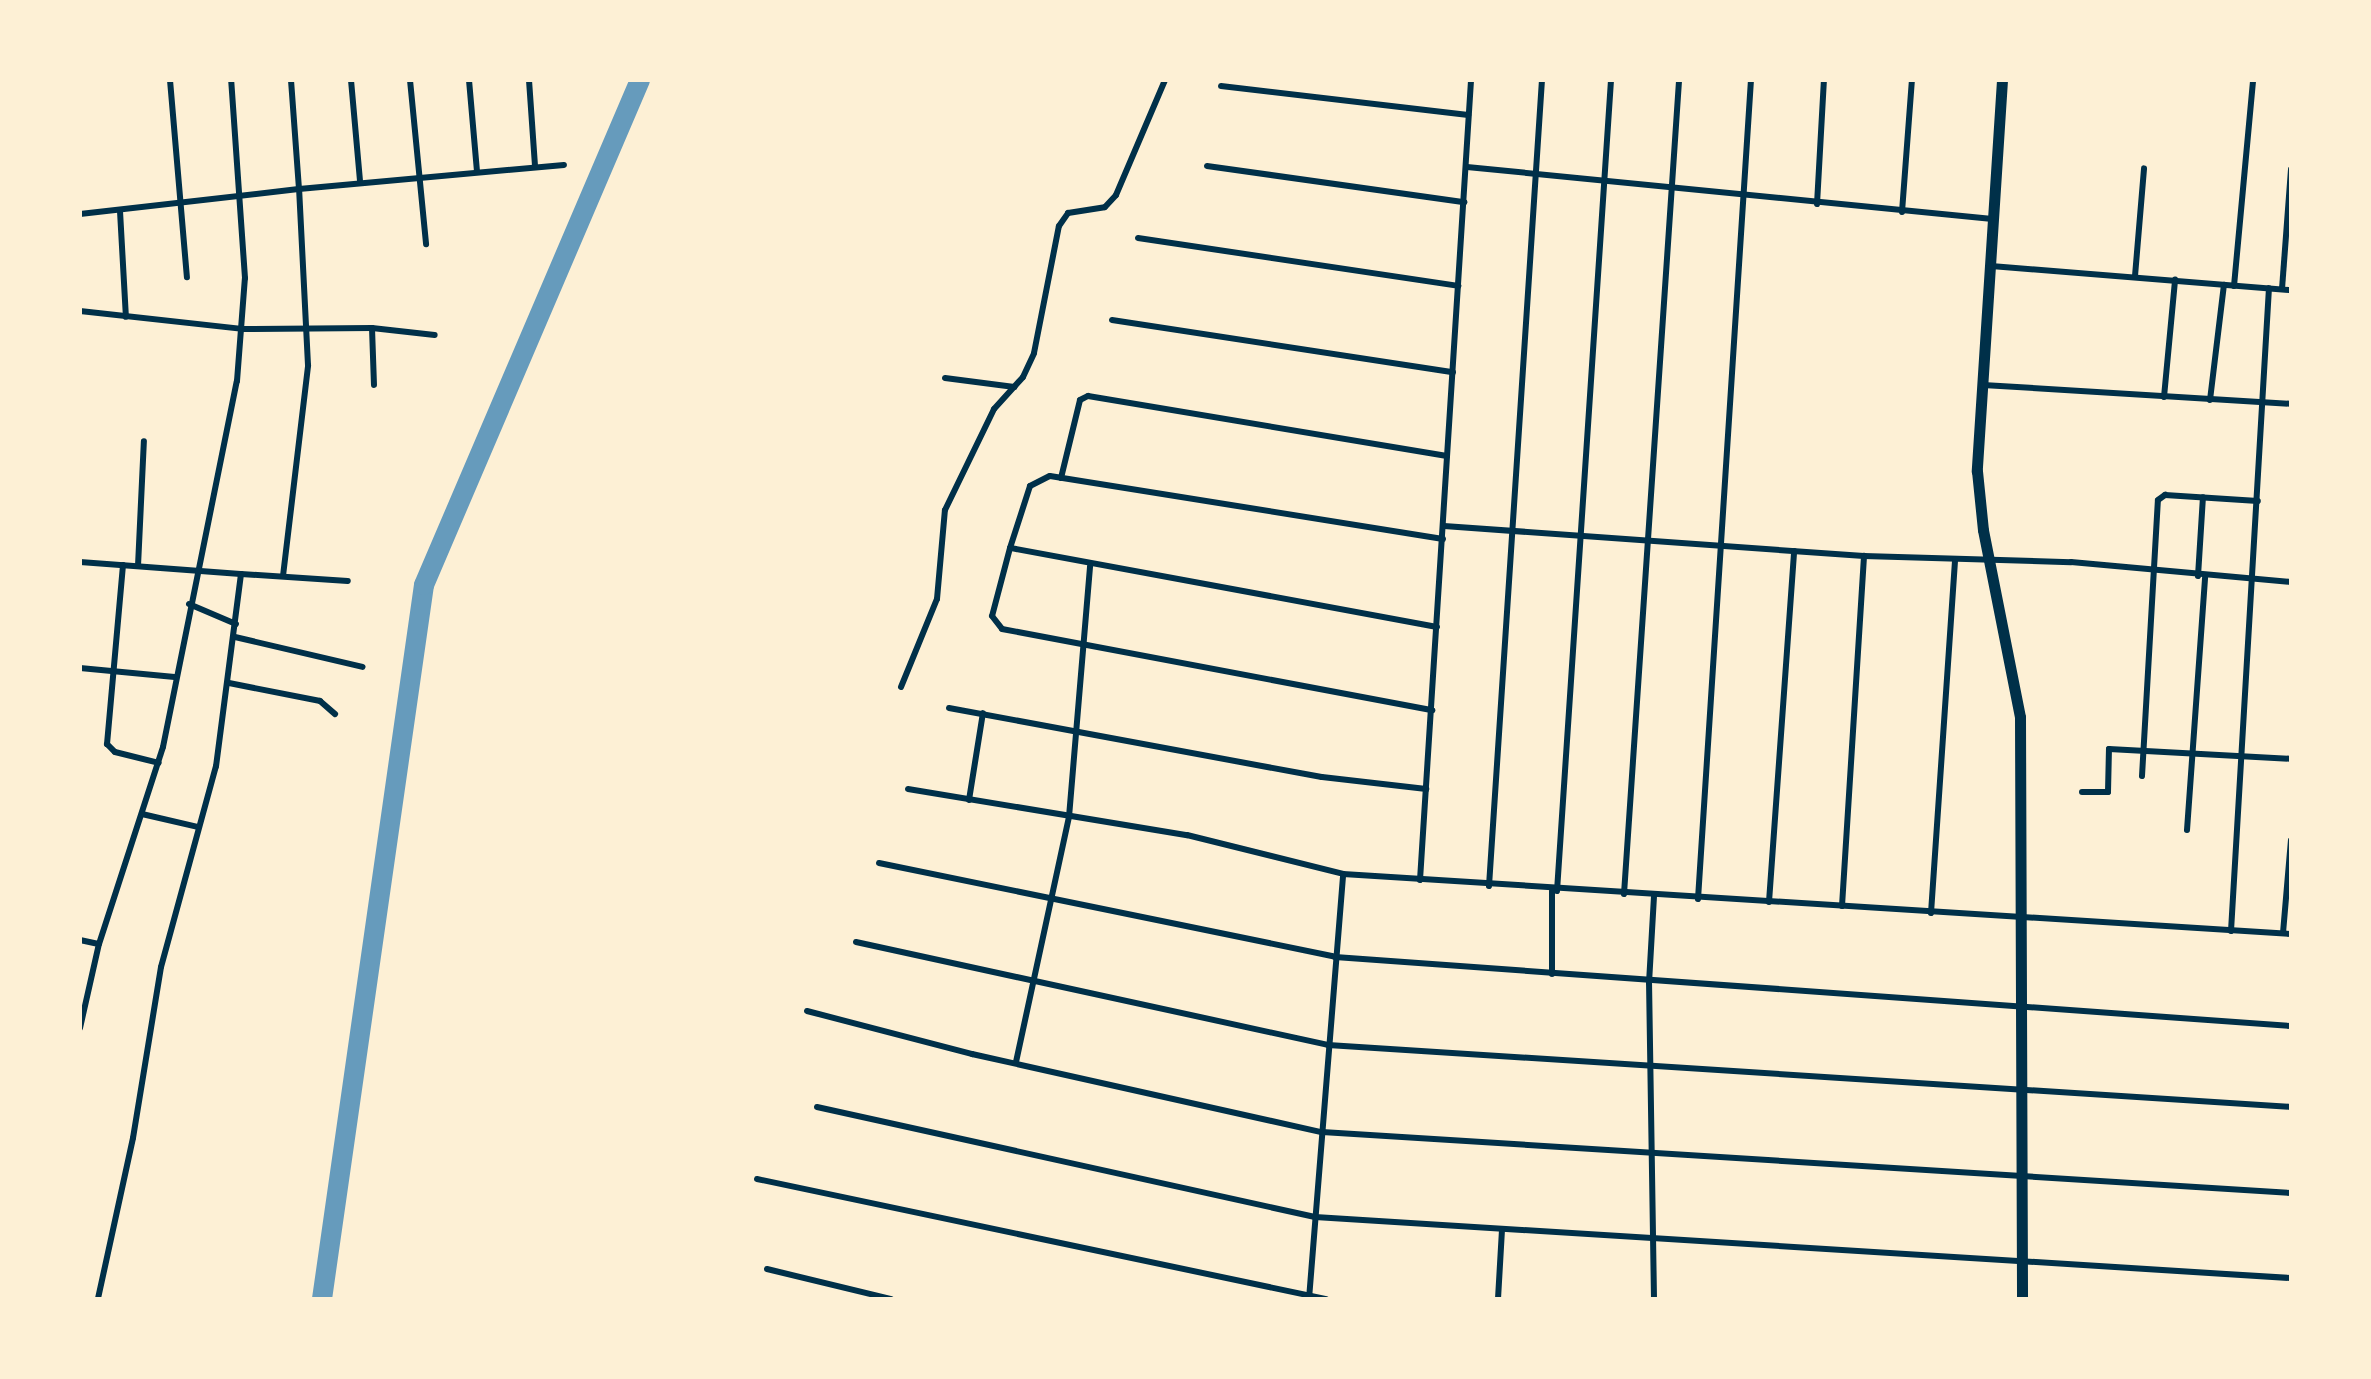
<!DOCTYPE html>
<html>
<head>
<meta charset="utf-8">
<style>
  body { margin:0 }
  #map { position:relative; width:2371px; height:1379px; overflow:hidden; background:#fdf0d5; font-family:"Alegreya Sans",sans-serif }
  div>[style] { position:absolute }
  .river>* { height:20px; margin:-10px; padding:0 10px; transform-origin:10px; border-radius:10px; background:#669bbc }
  .minor>* { height:6px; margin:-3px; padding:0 3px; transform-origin:3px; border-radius:3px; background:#003049 }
  .primary>* { height:11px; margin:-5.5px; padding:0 5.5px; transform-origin:5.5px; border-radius:5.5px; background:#003049 }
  span { translate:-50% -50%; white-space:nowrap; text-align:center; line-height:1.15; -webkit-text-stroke:9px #fdf0d5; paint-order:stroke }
  .frame { position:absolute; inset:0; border:82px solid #fdf0d5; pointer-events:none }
</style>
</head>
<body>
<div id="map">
  <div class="river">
    <div style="left:322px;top:1299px;width:721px;rotate:-81.87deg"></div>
    <div style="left:424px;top:585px;width:549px;rotate:-66.84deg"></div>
  </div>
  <div class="minor">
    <div style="left:170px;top:80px;width:198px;rotate:85.1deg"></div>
    <div style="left:351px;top:80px;width:101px;rotate:84.9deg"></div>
    <div style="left:410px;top:80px;width:165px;rotate:84.4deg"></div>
    <div style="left:469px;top:80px;width:92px;rotate:85deg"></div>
    <div style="left:529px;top:80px;width:86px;rotate:86deg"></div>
    <div style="left:1221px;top:86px;width:249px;rotate:6.7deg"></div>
    <div style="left:1207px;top:166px;width:260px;rotate:8deg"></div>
    <div style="left:1467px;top:167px;width:528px;rotate:5.66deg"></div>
    <div style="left:1817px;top:204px;width:124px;rotate:-86.8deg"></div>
    <div style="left:120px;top:211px;width:106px;rotate:86.8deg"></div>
    <div style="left:1902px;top:212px;width:132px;rotate:-85.7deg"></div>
    <div style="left:80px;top:214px;width:220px;rotate:-6.5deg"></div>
    <div style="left:299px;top:189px;width:109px;rotate:-94.2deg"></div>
    <div style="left:1138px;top:238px;width:324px;rotate:8.5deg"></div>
    <div style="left:1991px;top:266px;width:301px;rotate:4.6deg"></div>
    <div style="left:2135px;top:276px;width:108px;rotate:-85.2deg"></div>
    <div style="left:2234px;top:286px;width:207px;rotate:-84.7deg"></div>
    <div style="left:2282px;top:289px;width:120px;rotate:-85.7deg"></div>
    <div style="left:80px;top:311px;width:163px;rotate:6.3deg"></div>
    <div style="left:242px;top:329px;width:130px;rotate:-0.4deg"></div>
    <div style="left:372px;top:328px;width:63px;rotate:6.3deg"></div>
    <div style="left:1112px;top:320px;width:345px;rotate:8.7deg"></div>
    <div style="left:372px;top:328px;width:57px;rotate:88deg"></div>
    <div style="left:945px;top:378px;width:70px;rotate:7.4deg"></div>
    <div style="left:1983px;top:385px;width:309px;rotate:3.5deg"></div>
    <div style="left:2164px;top:397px;width:118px;rotate:-84.6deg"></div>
    <div style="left:2210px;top:400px;width:116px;rotate:-83.1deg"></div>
    <div style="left:1061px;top:478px;width:80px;rotate:-76.3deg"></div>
    <div style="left:1080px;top:400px;width:9px;rotate:-27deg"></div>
    <div style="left:1088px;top:396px;width:364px;rotate:9.5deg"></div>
    <div style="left:1444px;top:526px;width:421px;rotate:4.1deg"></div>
    <div style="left:1864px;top:556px;width:207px;rotate:1.7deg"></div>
    <div style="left:2071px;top:562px;width:221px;rotate:5.2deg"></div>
    <div style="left:1010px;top:548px;width:70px;rotate:104.8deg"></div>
    <div style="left:992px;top:616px;width:16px;rotate:52deg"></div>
    <div style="left:1002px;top:629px;width:438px;rotate:10.7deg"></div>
    <div style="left:80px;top:562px;width:161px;rotate:4.3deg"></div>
    <div style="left:241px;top:574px;width:194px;rotate:97.4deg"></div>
    <div style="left:216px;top:766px;width:208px;rotate:105.3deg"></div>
    <div style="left:161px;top:967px;width:173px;rotate:99.3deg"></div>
    <div style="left:133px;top:1138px;width:165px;rotate:102.3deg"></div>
    <div style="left:123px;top:565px;width:180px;rotate:95.1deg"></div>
    <div style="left:107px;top:744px;width:11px;rotate:45deg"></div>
    <div style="left:115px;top:752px;width:45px;rotate:14deg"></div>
    <div style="left:138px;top:566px;width:125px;rotate:-87.3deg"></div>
    <div style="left:241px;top:574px;width:107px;rotate:3.7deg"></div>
    <div style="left:283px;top:576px;width:212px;rotate:-83.2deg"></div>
    <div style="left:308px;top:365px;width:176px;rotate:-92.9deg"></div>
    <div style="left:299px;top:189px;width:266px;rotate:-5.2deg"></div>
    <div style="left:2198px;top:576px;width:79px;rotate:-86.4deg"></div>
    <div style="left:189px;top:604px;width:51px;rotate:23.1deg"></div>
    <div style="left:1437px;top:627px;width:434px;rotate:-169.5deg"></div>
    <div style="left:1010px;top:548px;width:65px;rotate:-72.1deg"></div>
    <div style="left:1030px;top:486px;width:22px;rotate:-27deg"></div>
    <div style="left:1050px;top:476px;width:398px;rotate:9.1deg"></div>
    <div style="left:235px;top:637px;width:131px;rotate:13.2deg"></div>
    <div style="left:80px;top:668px;width:95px;rotate:5.4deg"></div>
    <div style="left:229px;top:683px;width:93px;rotate:11.2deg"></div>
    <div style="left:320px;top:701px;width:20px;rotate:41deg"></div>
    <div style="left:901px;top:687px;width:95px;rotate:-67.8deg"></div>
    <div style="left:937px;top:599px;width:89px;rotate:-84.9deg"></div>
    <div style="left:945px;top:510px;width:112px;rotate:-64.1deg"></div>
    <div style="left:994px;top:409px;width:43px;rotate:-47.8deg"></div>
    <div style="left:1023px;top:377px;width:26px;rotate:-65deg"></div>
    <div style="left:1034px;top:353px;width:129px;rotate:-78.9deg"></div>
    <div style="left:1059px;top:226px;width:16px;rotate:-55deg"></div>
    <div style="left:1068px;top:213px;width:37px;rotate:-9deg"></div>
    <div style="left:1105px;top:207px;width:16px;rotate:-47deg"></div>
    <div style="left:1116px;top:195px;width:125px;rotate:-66.9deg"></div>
    <div style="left:949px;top:708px;width:379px;rotate:10.5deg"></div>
    <div style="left:1322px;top:777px;width:105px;rotate:6.6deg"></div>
    <div style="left:2142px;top:776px;width:276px;rotate:-86.7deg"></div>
    <div style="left:2158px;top:500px;width:9px;rotate:-36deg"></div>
    <div style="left:2165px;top:495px;width:93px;rotate:3.7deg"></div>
    <div style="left:908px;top:789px;width:283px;rotate:9.4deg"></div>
    <div style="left:1187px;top:835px;width:161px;rotate:14deg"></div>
    <div style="left:1343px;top:874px;width:950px;rotate:3.62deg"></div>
    <div style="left:2082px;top:792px;width:26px"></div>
    <div style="left:2108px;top:792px;width:43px;rotate:-88.7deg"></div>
    <div style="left:2109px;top:749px;width:182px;rotate:3.1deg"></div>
    <div style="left:969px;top:800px;width:88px;rotate:-80.9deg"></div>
    <div style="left:142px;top:814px;width:57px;rotate:13.1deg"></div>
    <div style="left:2187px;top:830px;width:254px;rotate:-85.9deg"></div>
    <div style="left:879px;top:863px;width:466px;rotate:11.6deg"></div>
    <div style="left:1335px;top:957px;width:958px;rotate:4.13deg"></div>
    <div style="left:1420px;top:880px;width:802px;rotate:-86.35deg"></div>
    <div style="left:1489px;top:886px;width:808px;rotate:-86.24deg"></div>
    <div style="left:1552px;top:891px;width:83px;rotate:90deg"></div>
    <div style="left:1557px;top:891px;width:813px;rotate:-86.19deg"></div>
    <div style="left:1624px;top:894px;width:816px;rotate:-86.13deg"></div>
    <div style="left:1698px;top:899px;width:821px;rotate:-86.3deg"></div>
    <div style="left:1769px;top:902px;width:352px;rotate:-85.9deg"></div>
    <div style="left:1842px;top:906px;width:351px;rotate:-86.4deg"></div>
    <div style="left:1931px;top:913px;width:354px;rotate:-86.1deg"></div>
    <div style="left:2231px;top:931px;width:644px;rotate:-86.62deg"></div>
    <div style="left:2283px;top:933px;width:93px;rotate:-85.1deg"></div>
    <div style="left:80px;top:940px;width:19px;rotate:12deg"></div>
    <div style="left:856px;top:942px;width:483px;rotate:12.3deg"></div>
    <div style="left:1328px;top:1045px;width:965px;rotate:3.68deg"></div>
    <div style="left:807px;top:1011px;width:171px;rotate:14.6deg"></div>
    <div style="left:972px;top:1054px;width:359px;rotate:12.6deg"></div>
    <div style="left:1322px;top:1132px;width:971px;rotate:3.6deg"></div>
    <div style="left:80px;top:1028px;width:86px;rotate:-77.3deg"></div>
    <div style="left:99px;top:944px;width:207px;rotate:-72deg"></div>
    <div style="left:163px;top:747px;width:373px;rotate:-78.6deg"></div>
    <div style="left:237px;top:381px;width:103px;rotate:-85.6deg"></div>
    <div style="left:245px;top:278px;width:198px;rotate:-94deg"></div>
    <div style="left:1016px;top:1062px;width:251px;rotate:-77.8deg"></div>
    <div style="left:1069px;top:817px;width:252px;rotate:-85.2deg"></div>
    <div style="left:817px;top:1107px;width:510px;rotate:12.46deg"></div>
    <div style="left:1315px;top:1217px;width:978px;rotate:3.58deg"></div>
    <div style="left:757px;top:1179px;width:582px;rotate:11.91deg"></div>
    <div style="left:767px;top:1269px;width:128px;rotate:13.6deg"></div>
    <div style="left:1309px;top:1299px;width:426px;rotate:-85.4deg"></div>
    <div style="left:1498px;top:1299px;width:69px;rotate:-86.7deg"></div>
    <div style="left:1654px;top:1299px;width:316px;rotate:-90.9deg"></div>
    <div style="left:1649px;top:983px;width:87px;rotate:-86.7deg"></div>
  </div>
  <div class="primary">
    <div style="left:2002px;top:80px;width:392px;rotate:93.7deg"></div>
    <div style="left:1977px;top:471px;width:59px;rotate:84.2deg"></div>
    <div style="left:1983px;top:530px;width:191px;rotate:78.8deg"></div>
    <div style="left:2020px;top:717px;width:582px;rotate:89.8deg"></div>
  </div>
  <div class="frame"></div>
</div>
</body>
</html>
